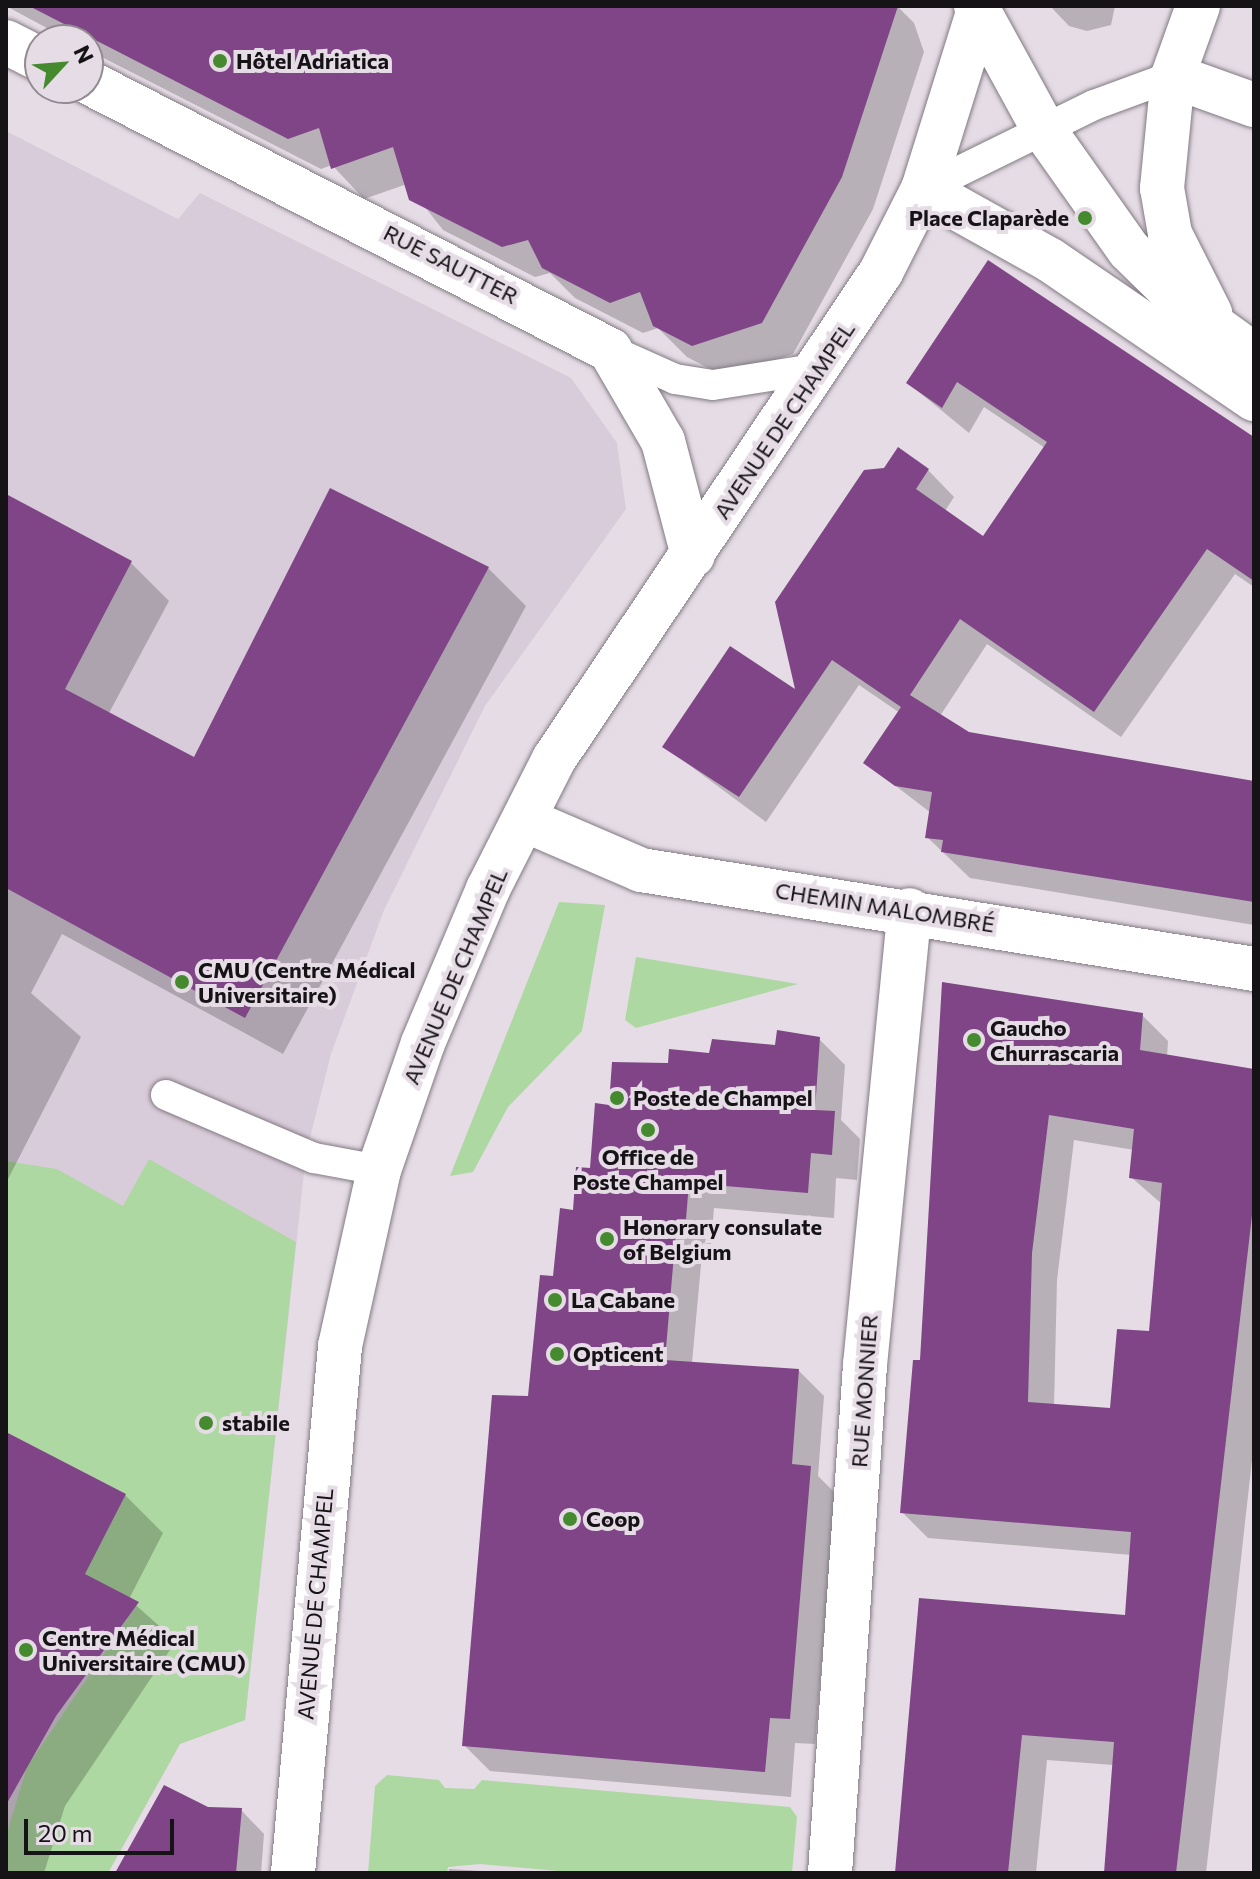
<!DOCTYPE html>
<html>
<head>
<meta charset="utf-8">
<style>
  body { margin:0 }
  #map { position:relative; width:1260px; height:1879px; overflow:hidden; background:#e5dce5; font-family:Commissioner,sans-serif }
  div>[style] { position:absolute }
  .built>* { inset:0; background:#d9ccda }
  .green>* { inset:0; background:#aed8a2 }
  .shadow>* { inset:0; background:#0003 }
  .building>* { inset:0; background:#7f4586 }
  .roads { filter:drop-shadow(0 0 2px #827a83) drop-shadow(0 0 2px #827a83) }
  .lane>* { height:30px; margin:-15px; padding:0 15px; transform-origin:15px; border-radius:15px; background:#fff }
  .street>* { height:44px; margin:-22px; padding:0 22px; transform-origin:22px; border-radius:22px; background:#fff }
  .secondary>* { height:44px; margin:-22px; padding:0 22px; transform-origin:22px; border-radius:22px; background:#fff }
  .dots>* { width:22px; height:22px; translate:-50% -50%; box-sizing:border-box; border:4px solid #e5dce5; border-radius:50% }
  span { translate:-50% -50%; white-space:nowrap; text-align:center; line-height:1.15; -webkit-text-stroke:8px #e5dce5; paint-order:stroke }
  .poi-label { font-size:22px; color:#161316; font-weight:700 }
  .left { translate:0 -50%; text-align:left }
  .right { translate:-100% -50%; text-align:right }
  .street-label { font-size:22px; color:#161316 }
  .frame { position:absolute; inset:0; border:8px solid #161316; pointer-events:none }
  .north { position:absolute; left:24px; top:24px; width:80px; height:80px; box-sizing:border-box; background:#e5dce5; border:2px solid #928c92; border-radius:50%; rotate:64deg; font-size:22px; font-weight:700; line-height:32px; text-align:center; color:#161316 }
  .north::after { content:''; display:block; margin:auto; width:28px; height:36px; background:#458a2f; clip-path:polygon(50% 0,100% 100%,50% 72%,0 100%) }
  .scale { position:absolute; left:24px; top:1819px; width:150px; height:36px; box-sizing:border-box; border:4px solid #161316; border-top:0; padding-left:10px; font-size:24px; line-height:28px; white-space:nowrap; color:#161316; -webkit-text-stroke:6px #e5dce5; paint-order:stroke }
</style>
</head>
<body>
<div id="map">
  <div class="built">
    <div style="clip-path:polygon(6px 131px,178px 219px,200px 193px,571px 378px,617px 443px,626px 509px,485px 706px,384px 910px,331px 1054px,306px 1154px,245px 1720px,180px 1744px,108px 1873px,6px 1873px)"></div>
  </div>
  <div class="green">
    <div style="clip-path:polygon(559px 902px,605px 905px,582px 1031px,508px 1107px,473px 1172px,450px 1176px)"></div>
    <div style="clip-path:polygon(636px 957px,798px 984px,636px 1028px,625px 1020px)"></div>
    <div style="clip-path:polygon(149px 1159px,296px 1242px,245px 1720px,180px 1744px,108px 1873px,6px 1873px,6px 1836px,27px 1767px,139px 1602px,85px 1574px,126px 1494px,6px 1432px,6px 1161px,57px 1169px,123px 1206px)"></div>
    <div style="clip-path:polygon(387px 1775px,439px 1780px,445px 1788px,474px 1789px,482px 1780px,790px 1807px,797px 1817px,792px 1873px,581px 1873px,480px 1864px,448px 1867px,447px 1873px,368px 1873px,375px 1786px)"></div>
  </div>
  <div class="shadow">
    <div style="clip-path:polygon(6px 6px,897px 6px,914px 23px,924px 52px,873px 209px,793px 354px,724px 376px,687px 357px,658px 328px,643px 333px,575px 298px,550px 273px,535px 277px,443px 230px,407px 184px,364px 199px,332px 165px,321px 169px,88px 50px,88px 40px,69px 40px)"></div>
    <div style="clip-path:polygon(1050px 6px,1115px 6px,1111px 25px,1087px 31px,1069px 26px)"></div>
    <div style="clip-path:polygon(989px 262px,1254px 440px,1254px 587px,1235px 574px,1121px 737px,987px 644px,940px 716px,969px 734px,1254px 782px,1254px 925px,970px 878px,927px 837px,931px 813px,866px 763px,900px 713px,859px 685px,766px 822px,665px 747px,798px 694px,777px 603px,928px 470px,954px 497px,945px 511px,984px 538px,1045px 448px,984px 407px,969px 433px,908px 383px)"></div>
    <div style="clip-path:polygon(6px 496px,131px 563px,169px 601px,109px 713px,194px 760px,488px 568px,526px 606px,283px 1054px,62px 934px,31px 993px,81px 1037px,6px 1183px)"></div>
    <div style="clip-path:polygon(evenodd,944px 984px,1142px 1015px,1168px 1041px,1167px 1057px,1254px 1071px,1254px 1442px,1206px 1873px,1105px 1873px,1114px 1765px,1047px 1760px,1036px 1873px,897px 1873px,1127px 1618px,1132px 1555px,928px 1538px,902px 1512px,922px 1362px,944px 984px,1074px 1140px,1134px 1150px,1132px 1178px,1162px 1204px,1151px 1333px,1112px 1411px,1054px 1406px,1057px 1280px,1074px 1140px)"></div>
    <div style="clip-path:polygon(819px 1039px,845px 1065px,841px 1120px,860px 1139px,857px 1180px,836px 1178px,834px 1218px,714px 1208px,711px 1244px,703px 1243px,692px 1363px,798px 1370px,824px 1396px,818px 1476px,836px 1494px,815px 1744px,795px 1743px,791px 1797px,490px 1771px,464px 1745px,555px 1278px,611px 1107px,670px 1065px)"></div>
    <div style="clip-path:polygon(6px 1434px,125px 1495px,163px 1533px,129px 1599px,176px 1641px,65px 1806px,44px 1873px,6px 1873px)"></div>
    <div style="clip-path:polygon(241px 1810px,264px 1834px,261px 1873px,117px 1873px)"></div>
    <div style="clip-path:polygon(449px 1869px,514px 1873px,449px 1873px)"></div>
  </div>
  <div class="building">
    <div style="clip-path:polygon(29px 6px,898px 6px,842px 177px,762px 323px,692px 346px,653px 326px,640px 292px,610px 303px,542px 268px,528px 240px,502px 247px,409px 200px,393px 147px,331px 169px,319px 128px,288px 139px)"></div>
    <div style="clip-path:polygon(988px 260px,1254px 437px,1254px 581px,1207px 549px,1094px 712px,960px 619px,910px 695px,969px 732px,1254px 781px,1254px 902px,941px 852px,943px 840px,925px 838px,932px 792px,895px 786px,863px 763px,901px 707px,832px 660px,739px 797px,662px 747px,730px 646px,795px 689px,775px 602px,864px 470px,884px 468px,898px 447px,929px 469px,916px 489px,983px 536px,1047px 442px,957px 382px,942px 408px,906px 383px)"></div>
    <div style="clip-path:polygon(330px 488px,489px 567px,245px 1018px,6px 888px,6px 494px,132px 561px,65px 689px,194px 757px)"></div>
    <div style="clip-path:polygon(evenodd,942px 982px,1143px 1013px,1140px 1050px,1254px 1069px,1254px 1198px,1176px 1873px,1104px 1873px,1114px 1742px,1022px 1735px,1008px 1873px,895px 1873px,919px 1598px,1125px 1615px,1131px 1532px,900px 1513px,913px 1360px,920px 1360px,942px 982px,1049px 1115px,1134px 1129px,1129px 1178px,1162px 1183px,1149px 1331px,1117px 1329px,1110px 1408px,1028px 1402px,1032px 1253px,1049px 1115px)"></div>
    <div style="clip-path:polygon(777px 1030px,820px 1037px,815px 1110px,835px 1111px,832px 1155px,811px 1153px,808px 1193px,689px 1183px,686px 1219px,677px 1219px,665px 1360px,799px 1369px,792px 1464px,811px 1466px,790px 1719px,770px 1718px,765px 1772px,462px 1746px,492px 1395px,528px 1396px,540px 1275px,553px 1276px,560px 1208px,573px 1210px,576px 1167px,590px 1168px,595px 1103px,609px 1105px,612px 1062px,668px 1063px,669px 1049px,709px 1053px,712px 1039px,775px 1045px)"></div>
    <div style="clip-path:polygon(6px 1432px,126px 1494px,85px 1574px,139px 1602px,56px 1716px,6px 1805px)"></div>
    <div style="clip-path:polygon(164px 1785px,208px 1807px,242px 1808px,236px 1873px,115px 1873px)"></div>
  </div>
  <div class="roads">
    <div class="lane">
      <div style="left:923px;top:189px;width:191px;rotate:-26.2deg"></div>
      <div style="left:1094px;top:105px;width:84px;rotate:-20.2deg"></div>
      <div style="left:610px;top:350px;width:71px;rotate:24deg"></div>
      <div style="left:675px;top:379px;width:38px;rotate:9deg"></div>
      <div style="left:713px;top:385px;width:108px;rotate:-9deg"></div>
      <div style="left:166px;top:1095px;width:161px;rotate:23.1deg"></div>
      <div style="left:314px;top:1158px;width:66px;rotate:10.5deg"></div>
    </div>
    <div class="street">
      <div style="left:6px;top:42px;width:38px;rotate:27deg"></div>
      <div style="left:1173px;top:76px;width:86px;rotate:19.7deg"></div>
      <div style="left:88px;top:82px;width:587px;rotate:27.18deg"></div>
      <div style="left:610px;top:350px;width:105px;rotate:59.8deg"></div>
      <div style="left:663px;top:441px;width:118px;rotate:75.3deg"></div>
      <div style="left:525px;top:820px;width:126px;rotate:23.3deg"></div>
      <div style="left:641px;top:870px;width:621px;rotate:9.17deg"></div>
      <div style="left:830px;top:1873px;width:509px;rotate:-86.06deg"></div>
      <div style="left:865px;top:1365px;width:457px;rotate:-84.4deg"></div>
    </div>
    <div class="secondary">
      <div style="left:976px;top:6px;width:141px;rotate:61.3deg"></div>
      <div style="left:1044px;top:130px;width:147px;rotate:54.7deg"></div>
      <div style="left:1129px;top:250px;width:78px;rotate:44.5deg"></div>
      <div style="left:1185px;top:305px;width:85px;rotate:35.9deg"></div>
      <div style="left:1198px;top:6px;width:74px;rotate:109.7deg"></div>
      <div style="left:1173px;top:76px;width:113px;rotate:95.6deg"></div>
      <div style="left:1162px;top:188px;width:47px;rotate:80.1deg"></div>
      <div style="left:1170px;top:234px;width:89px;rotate:63.1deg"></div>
      <div style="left:923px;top:189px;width:145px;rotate:29.2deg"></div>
      <div style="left:1050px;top:260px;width:247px;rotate:34.3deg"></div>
      <div style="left:293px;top:1873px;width:529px;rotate:-84.9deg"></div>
      <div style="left:340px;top:1346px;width:180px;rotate:-77.5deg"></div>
      <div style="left:379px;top:1170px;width:134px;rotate:-70.9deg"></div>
      <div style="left:423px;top:1043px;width:167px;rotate:-67.1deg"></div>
      <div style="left:488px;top:889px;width:146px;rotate:-63.1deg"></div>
      <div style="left:554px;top:759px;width:587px;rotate:-56.12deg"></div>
      <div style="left:881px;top:272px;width:93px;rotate:-63.2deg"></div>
      <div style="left:923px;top:189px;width:192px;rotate:-72.7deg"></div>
    </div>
  </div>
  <div class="dots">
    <div style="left:220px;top:61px;background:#458a2f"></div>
    <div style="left:1085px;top:218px;background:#458a2f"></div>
    <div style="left:182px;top:982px;background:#458a2f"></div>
    <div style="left:974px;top:1040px;background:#458a2f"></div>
    <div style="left:617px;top:1098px;background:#458a2f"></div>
    <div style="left:648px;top:1130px;background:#458a2f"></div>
    <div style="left:607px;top:1239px;background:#458a2f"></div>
    <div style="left:555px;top:1300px;background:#458a2f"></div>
    <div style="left:557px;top:1354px;background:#458a2f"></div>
    <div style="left:206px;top:1423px;background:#458a2f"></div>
    <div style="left:570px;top:1519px;background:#458a2f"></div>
    <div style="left:26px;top:1650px;background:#458a2f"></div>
  </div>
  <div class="poi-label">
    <span class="left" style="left:236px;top:61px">Hôtel Adriatica</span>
    <span class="right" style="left:1069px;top:218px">Place Claparède</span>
    <span class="left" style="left:198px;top:982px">CMU (Centre Médical<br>Universitaire)</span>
    <span class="left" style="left:990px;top:1040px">Gaucho<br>Churrascaria</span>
    <span class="left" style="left:633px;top:1098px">Poste de Champel</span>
    <span style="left:648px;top:1169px">Office de<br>Poste Champel</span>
    <span class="left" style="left:623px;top:1239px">Honorary consulate<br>of Belgium</span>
    <span class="left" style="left:571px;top:1300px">La Cabane</span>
    <span class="left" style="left:573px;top:1354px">Opticent</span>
    <span class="left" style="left:222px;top:1423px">stabile</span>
    <span class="left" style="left:586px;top:1519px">Coop</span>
    <span class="left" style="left:42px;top:1650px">Centre Médical<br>Universitaire (CMU)</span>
  </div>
  <div class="street-label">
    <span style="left:451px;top:264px;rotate:27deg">RUE SAUTTER</span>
    <span style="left:784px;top:420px;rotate:-56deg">AVENUE DE CHAMPEL</span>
    <span style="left:885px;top:907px;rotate:9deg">CHEMIN MALOMBRÉ</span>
    <span style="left:455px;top:976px;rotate:-67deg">AVENUE DE CHAMPEL</span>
    <span style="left:864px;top:1391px;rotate:-86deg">RUE MONNIER</span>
    <span style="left:315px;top:1604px;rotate:-85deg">AVENUE DE CHAMPEL</span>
  </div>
  <div class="frame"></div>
  <div class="north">N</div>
  <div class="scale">20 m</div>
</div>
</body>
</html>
